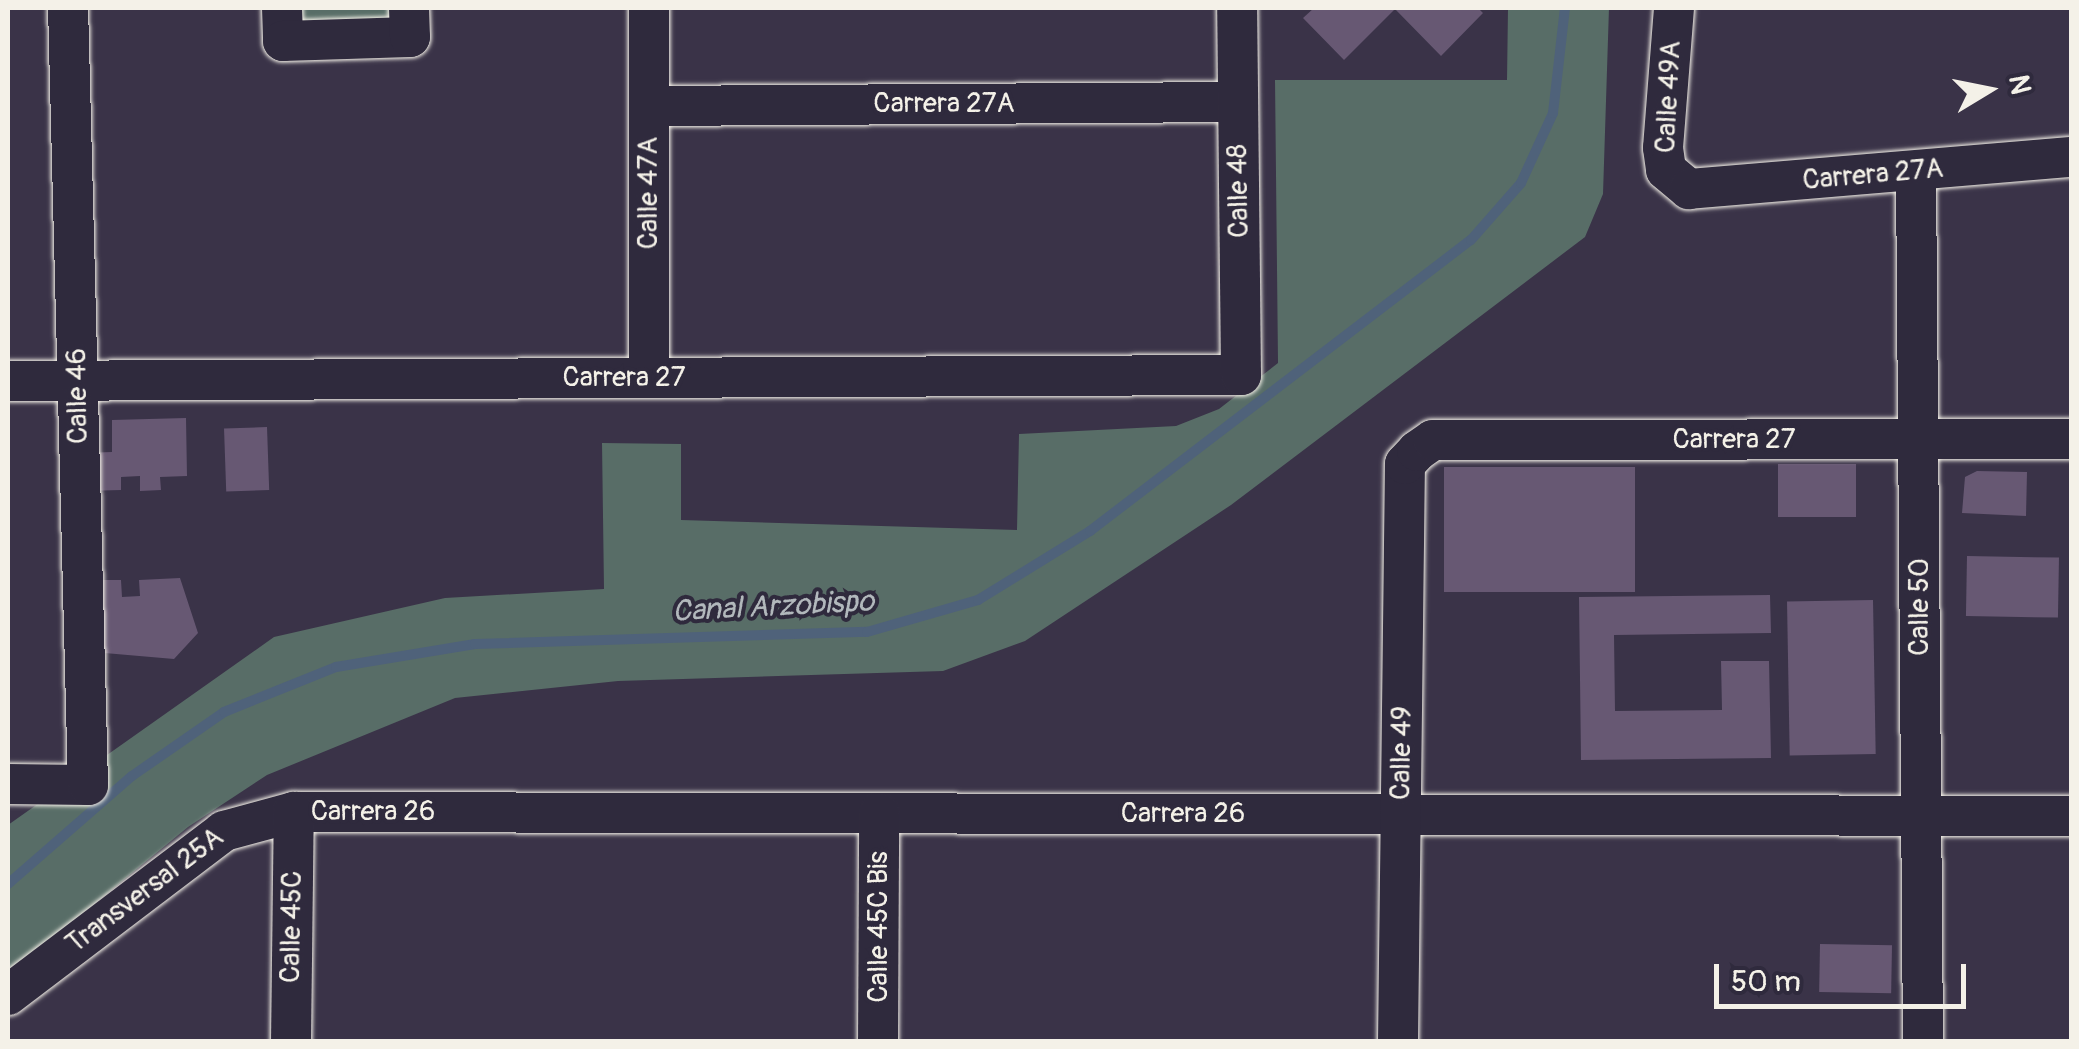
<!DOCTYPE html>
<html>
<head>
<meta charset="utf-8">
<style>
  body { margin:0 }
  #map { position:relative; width:2079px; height:1049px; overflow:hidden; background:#3a3348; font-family:Pangolin,sans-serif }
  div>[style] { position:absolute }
  .green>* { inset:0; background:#586d67; transform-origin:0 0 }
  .stream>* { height:10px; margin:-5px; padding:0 5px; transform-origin:5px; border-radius:5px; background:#4f627a }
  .building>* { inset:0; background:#675873; transform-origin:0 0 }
  .roads { filter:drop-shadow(0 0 2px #f4f1e8) drop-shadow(0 0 2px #f4f1e8) }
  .minor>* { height:40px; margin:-20px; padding:0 20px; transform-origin:20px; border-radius:20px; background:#2f2a3d }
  span { translate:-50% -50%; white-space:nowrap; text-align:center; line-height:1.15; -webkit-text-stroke:8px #2f2a3d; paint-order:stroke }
  .street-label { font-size:28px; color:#f4f1e8 }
  .water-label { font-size:30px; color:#b2b8bc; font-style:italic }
  .frame { position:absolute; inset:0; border:10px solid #f4f1e8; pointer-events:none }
  .north { position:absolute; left:1939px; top:40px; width:100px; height:100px; -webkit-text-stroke:8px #2f2a3d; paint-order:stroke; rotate:80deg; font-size:28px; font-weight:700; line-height:40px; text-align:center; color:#f4f1e8 }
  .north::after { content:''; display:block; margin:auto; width:35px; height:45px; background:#f4f1e8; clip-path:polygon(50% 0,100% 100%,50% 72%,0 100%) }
  .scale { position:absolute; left:1714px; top:964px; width:252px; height:45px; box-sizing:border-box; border:5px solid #f4f1e8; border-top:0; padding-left:12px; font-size:30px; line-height:35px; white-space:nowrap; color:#f4f1e8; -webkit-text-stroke:8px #2f2a3d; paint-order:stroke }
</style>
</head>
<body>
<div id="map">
  <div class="green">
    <div style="left:282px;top:8px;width:127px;height:33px"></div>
    <div style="clip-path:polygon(1508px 8px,1609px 8px,1603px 194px,1585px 237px,1231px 505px,1025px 641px,943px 671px,618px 681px,455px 698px,267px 775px,188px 827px,8px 975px,8px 825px,274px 637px,445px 598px,604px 589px,602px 443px,681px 444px,681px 520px,1017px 530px,1019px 434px,1176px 426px,1219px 409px,1278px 363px,1275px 80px,1507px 80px)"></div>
  </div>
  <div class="stream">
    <div style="left:8px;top:884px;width:164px;rotate:-41.1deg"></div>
    <div style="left:132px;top:776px;width:112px;rotate:-34.8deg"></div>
    <div style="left:224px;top:712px;width:121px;rotate:-21.9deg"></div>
    <div style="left:336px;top:667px;width:141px;rotate:-9.4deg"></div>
    <div style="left:475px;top:644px;width:392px;rotate:-1.8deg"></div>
    <div style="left:867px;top:632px;width:116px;rotate:-16.1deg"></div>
    <div style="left:978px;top:600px;width:132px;rotate:-31.6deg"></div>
    <div style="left:1090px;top:531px;width:479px;rotate:-37.4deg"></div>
    <div style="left:1471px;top:240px;width:76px;rotate:-48.7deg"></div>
    <div style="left:1521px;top:183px;width:77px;rotate:-65.4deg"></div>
    <div style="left:1553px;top:113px;width:106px;rotate:-83.5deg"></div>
  </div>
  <div class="building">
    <div style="clip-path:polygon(1314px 8px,1478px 8px,1483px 13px,1441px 56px,1395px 9px,1344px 60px,1303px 18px)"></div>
    <div style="clip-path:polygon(186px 418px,187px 476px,160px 477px,161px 490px,140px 491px,140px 476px,121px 477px,121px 490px,84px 491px,83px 453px,112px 452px,112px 420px)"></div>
    <div style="left:267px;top:427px;width:63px;height:43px;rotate:88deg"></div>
    <div style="left:1778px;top:464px;width:78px;height:53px"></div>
    <div style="left:1635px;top:467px;width:125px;height:191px;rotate:90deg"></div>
    <div style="clip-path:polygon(1977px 471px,2027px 472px,2026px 516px,1962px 513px,1965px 477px)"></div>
    <div style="left:1967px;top:556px;width:92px;height:60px;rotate:1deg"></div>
    <div style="clip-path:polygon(180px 578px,198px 633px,174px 659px,93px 652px,91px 580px,121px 580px,122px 597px,140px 596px,139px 580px)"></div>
    <div style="clip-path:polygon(1770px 595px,1771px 633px,1614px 635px,1615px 711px,1722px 710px,1721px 661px,1769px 661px,1771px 758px,1581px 760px,1579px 597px)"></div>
    <div style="left:1873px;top:600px;width:154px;height:86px;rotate:89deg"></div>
    <div style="left:1820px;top:944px;width:72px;height:48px;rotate:1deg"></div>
  </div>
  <div class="roads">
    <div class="minor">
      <div style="left:282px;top:8px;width:33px;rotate:88deg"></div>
      <div style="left:283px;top:41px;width:127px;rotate:-1.8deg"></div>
      <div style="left:410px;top:37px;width:29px;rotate:-92deg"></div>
      <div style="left:1674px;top:8px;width:140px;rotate:94.5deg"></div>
      <div style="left:1663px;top:148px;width:22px;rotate:82deg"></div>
      <div style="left:1666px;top:170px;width:30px;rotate:40deg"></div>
      <div style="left:1689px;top:189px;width:384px;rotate:-4.8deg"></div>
      <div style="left:649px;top:106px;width:589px;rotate:-0.39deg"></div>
      <div style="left:1916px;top:172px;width:870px;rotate:89.54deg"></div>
      <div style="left:649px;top:378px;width:370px;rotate:-90deg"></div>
      <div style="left:8px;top:381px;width:1233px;rotate:-0.28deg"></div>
      <div style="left:1241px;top:375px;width:367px;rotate:-90.6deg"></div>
      <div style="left:8px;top:784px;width:80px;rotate:0.7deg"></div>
      <div style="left:88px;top:785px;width:777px;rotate:-91.47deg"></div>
      <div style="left:8px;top:995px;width:271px;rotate:-37.2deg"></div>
      <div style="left:224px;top:831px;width:73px;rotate:-15.2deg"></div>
      <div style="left:294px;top:812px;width:1778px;rotate:0.13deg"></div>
      <div style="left:291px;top:1042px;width:230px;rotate:-89.3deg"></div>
      <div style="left:878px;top:1042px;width:229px;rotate:-89.7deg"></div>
      <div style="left:1398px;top:1042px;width:578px;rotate:-89.31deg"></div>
      <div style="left:1405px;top:464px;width:18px;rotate:-47deg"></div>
      <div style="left:1417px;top:451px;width:19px;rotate:-35deg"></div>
      <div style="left:1433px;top:440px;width:639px;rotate:-0.09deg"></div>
    </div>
  </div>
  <div class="street-label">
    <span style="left:1669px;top:97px;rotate:-87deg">Calle 49A</span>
    <span style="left:944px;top:104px">Carrera 27A</span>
    <span style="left:1873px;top:175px;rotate:-5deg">Carrera 27A</span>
    <span style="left:1239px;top:191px;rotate:-91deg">Calle 48</span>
    <span style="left:649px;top:193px;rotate:-90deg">Calle 47A</span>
    <span style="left:624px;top:378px">Carrera 27</span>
    <span style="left:78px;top:396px;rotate:-91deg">Calle 46</span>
    <span style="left:1734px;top:440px">Carrera 27</span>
    <span style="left:1920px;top:607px;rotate:-90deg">Calle 50</span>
    <span style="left:1402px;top:753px;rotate:-89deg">Calle 49</span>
    <span style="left:373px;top:812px">Carrera 26</span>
    <span style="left:1183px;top:814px">Carrera 26</span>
    <span style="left:145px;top:891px;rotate:-37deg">Transversal 25A</span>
    <span style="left:292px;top:927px;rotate:-89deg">Calle 45C</span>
    <span style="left:879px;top:927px;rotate:-90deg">Calle 45C Bis</span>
  </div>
  <div class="water-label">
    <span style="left:773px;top:607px;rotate:-3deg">Canal Arzobispo</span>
  </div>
  <div class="frame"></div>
  <div class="north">N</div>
  <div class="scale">50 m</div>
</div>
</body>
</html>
